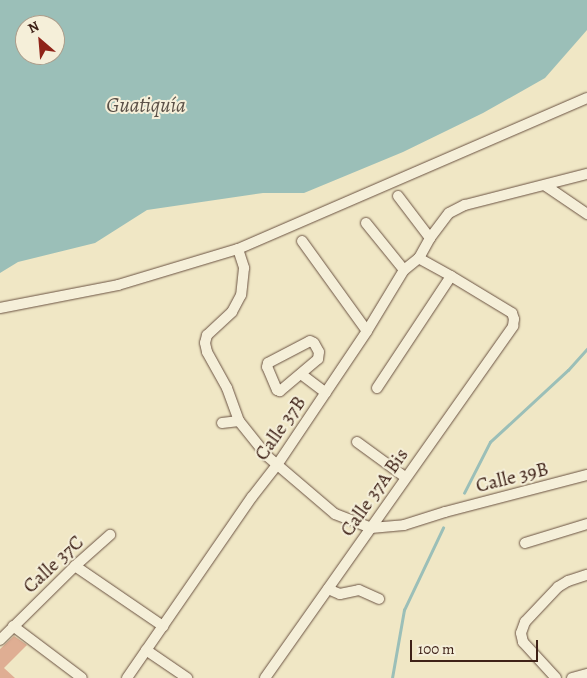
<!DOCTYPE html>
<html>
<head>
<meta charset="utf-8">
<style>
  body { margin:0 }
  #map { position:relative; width:587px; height:678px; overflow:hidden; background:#f0e7c5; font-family:Alegreya,serif }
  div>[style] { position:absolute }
  .water>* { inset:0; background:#9bbfb8 }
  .stream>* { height:2.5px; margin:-1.25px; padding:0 1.25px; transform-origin:1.25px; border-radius:1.25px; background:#9bbfb8 }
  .building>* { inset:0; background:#dfae93 }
  .roads { filter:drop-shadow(0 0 1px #6a5242) drop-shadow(0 0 1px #6a5242) }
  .minor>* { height:10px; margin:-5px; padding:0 5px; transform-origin:5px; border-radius:5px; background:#f5efd9 }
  span { translate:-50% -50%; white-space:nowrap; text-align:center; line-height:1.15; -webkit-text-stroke:4px #f5efd9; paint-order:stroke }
  .street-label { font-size:20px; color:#3e2117 }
  .water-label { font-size:21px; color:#5a5047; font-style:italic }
  .north { position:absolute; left:15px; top:15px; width:50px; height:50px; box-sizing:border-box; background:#f5efd9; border:1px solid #ac9d8b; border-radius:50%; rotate:333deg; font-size:14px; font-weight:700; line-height:20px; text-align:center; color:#3e2117 }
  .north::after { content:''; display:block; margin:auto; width:18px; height:22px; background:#8f2418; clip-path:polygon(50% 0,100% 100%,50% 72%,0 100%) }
  .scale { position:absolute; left:410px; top:640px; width:128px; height:22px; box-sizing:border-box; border:2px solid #3e2117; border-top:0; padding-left:6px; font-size:15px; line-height:18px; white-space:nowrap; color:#3e2117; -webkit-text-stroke:4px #f5efd9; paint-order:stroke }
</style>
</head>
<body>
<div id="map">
  <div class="water">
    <div style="clip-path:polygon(evenodd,0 0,587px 0,587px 30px,545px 78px,483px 113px,403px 152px,304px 193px,263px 193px,147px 210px,95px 243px,18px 262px,0 273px,0 0,25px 25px,55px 25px,55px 55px,25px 55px,25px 25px)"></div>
  </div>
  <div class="stream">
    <div style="left:464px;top:493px;width:57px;rotate:-63deg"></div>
    <div style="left:490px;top:442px;width:106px;rotate:-42.7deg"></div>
    <div style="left:568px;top:370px;width:28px;rotate:-48deg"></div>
    <div style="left:392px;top:678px;width:69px;rotate:-80deg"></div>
    <div style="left:404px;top:610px;width:91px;rotate:-64.6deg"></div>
  </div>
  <div class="building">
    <div style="clip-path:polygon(14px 636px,27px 645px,4px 668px,15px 678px,0 678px,0 649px)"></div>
  </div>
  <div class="roads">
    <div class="minor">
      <div style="left:546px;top:186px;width:50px;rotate:34.3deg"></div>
      <div style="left:398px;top:196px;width:53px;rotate:52.7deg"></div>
      <div style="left:366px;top:223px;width:60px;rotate:51deg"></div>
      <div style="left:302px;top:241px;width:111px;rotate:54.2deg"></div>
      <div style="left:238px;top:249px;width:20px;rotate:72deg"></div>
      <div style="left:244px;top:268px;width:27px;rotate:96deg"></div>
      <div style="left:241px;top:295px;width:19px;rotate:118deg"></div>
      <div style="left:232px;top:312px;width:34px;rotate:137deg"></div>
      <div style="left:207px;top:335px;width:8px;rotate:104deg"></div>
      <div style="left:205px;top:343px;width:9px;rotate:77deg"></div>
      <div style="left:207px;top:352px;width:41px;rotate:60.9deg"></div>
      <div style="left:227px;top:388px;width:35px;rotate:70deg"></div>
      <div style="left:239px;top:421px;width:45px;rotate:51.3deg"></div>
      <div style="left:267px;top:456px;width:89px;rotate:40.5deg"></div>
      <div style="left:335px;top:514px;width:39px;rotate:21deg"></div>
      <div style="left:371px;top:528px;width:33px;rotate:-5deg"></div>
      <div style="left:404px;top:525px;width:43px;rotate:-17.6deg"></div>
      <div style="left:445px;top:512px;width:147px;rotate:-14.6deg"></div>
      <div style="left:0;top:308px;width:120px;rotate:-11deg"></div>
      <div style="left:118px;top:285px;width:125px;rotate:-16.7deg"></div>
      <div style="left:238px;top:249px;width:380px;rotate:-23.4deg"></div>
      <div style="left:310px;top:341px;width:4px;rotate:27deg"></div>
      <div style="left:314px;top:343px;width:10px;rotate:61deg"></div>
      <div style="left:319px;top:352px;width:7px;rotate:98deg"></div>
      <div style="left:318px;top:359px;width:50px;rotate:139.9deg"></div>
      <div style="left:280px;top:391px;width:3px;rotate:-162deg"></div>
      <div style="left:277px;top:390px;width:25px;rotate:-113deg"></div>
      <div style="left:267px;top:367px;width:4px;rotate:-76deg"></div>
      <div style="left:268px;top:363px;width:47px;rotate:-27.6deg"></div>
      <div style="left:301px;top:374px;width:31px;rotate:37deg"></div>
      <div style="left:377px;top:388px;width:134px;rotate:-56.5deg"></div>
      <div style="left:451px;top:276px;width:37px;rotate:-151deg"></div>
      <div style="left:222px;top:423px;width:17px;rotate:-7deg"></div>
      <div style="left:357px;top:442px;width:59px;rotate:36.1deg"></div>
      <div style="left:525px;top:543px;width:65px;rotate:-17deg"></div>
      <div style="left:75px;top:566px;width:107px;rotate:34.3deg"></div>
      <div style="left:328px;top:589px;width:13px;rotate:23deg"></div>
      <div style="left:340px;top:594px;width:19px;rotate:-12deg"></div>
      <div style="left:359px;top:590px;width:22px;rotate:24deg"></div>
      <div style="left:13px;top:626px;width:86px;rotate:37deg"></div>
      <div style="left:0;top:640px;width:105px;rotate:-44.6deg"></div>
      <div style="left:75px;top:566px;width:47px;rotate:-41.5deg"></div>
      <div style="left:146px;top:650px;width:50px;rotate:34.3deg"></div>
      <div style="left:127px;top:678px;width:220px;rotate:-55.4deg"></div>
      <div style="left:252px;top:497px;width:41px;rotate:-52deg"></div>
      <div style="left:277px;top:465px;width:161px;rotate:-56.1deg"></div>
      <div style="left:367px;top:331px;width:71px;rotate:-58.8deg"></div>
      <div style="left:404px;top:270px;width:19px;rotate:-39deg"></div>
      <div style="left:419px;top:258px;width:23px;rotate:-61deg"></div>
      <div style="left:430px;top:238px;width:31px;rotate:-53deg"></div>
      <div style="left:449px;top:213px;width:18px;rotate:-27deg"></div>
      <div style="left:465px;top:205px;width:126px;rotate:-14.3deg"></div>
      <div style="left:265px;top:678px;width:431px;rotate:-54.8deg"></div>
      <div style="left:513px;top:326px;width:7px;rotate:-82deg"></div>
      <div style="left:514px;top:319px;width:6px;rotate:-108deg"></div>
      <div style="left:512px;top:313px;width:71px;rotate:-148.8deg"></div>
      <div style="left:556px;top:678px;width:49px;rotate:-132.5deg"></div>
      <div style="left:523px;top:642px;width:9px;rotate:-103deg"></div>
      <div style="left:521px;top:633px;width:12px;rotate:-70deg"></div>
      <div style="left:525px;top:622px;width:48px;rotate:-46.7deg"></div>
      <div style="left:558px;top:587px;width:12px;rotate:-31deg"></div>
      <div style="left:568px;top:581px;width:20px;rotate:-18deg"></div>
      <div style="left:572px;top:678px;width:16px;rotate:-15deg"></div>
    </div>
  </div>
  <div class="street-label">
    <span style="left:280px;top:428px;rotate:-55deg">Calle 37B</span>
    <span style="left:512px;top:477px;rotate:-14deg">Calle 39B</span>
    <span style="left:374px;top:492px;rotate:-55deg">Calle 37A Bis</span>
    <span style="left:53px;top:564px;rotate:-43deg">Calle 37C</span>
  </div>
  <div class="water-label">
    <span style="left:146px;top:105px">Guatiquía</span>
  </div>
  <div class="north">N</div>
  <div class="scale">100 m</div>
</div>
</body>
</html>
